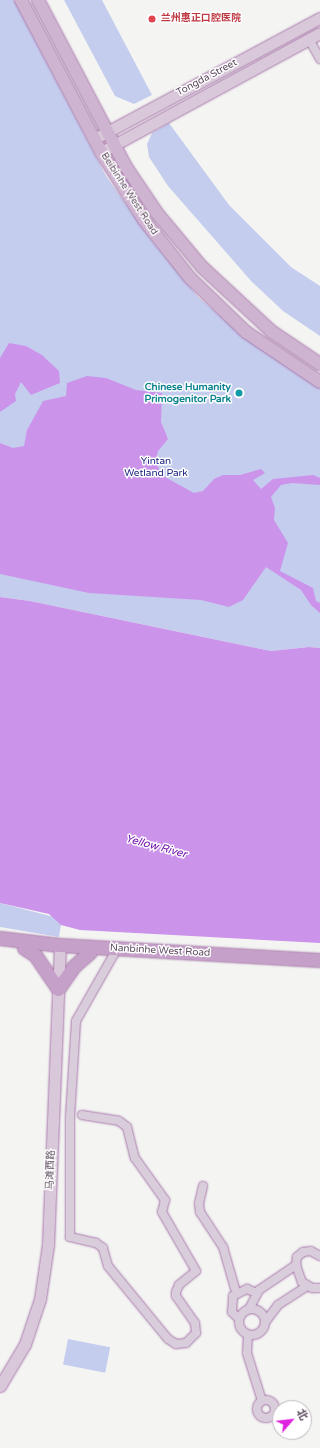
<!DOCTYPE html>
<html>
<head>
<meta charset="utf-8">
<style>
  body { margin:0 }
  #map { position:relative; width:320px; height:1448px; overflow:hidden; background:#f4f5f3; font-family:"Varela Round","Noto Sans SC",sans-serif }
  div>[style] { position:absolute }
  .green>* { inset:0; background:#c5cdef; transform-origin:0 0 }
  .water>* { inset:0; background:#cb93ea }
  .roads { filter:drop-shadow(0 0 1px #a878ab) drop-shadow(0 0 1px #a878ab) }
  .minor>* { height:8px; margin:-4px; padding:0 4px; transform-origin:4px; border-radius:4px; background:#dacddb }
  .minor>.ring { margin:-4px; padding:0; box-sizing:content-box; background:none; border:8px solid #dacddb; border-radius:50% }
  .secondary>* { height:11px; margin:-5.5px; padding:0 5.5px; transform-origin:5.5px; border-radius:5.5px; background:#d9c7da }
  .primary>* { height:12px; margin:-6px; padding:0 6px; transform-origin:6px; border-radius:6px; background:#ceb4d0 }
  .trunk>* { height:13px; margin:-6.5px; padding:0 6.5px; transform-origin:6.5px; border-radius:6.5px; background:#c5a0c8 }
  .dots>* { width:11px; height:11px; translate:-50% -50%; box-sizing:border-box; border:2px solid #fff; border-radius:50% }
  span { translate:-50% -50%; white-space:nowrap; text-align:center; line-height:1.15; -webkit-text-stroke:3px #fff; paint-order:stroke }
  .health-label { font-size:10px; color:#be3a42; font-weight:700 }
  .left { translate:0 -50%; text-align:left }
  .street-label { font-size:10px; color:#5e4b60 }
  .culture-label { font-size:10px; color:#0d838f; font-weight:700 }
  .right { translate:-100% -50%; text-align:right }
  .park-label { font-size:10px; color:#1b2382 }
  .water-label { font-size:11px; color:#7411ac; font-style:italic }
  .north { position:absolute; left:272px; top:1400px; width:40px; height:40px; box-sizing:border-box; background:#fff; border:1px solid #bfb7bf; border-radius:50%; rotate:62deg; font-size:11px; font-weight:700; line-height:16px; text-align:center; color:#5e4b60 }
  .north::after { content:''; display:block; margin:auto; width:14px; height:18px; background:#de22e0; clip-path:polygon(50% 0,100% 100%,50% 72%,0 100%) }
</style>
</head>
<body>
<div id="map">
  <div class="green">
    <div style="clip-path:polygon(0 0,14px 0,106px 176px,149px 237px,198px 297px,252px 343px,320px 384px,320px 648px,309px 647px,271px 651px,30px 601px,0 597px)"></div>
    <div style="clip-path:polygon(64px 0,102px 0,152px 95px,134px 104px,115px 96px)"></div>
    <div style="clip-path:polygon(169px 123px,229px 205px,291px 267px,320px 286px,320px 336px,283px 311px,252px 282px,168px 186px,149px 157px,147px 144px,152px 133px)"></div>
    <div style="clip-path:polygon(0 903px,54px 917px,61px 925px,59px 937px,0 927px)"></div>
    <div style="left:68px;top:1339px;width:43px;height:26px;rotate:11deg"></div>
  </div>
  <div class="water">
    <div style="clip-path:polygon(9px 343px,26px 346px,42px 355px,59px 371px,60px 383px,31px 395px,21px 382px,15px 394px,16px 401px,0 412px,0 358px)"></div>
    <div style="clip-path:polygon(87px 376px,106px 378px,136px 390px,162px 393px,161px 422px,168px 439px,158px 451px,155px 462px,163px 476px,194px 493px,203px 491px,214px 479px,223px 475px,240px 475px,261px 469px,265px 473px,253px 480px,261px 489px,273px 479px,313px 475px,320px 478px,320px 485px,292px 483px,281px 485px,271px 497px,275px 508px,274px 520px,288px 543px,280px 571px,313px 588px,316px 601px,320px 603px,320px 613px,311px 605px,301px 590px,266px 567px,243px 600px,229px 607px,201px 600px,89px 593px,0 574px,0 443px,13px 448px,24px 446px,27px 430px,43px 401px,66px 396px,67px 383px)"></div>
    <div style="clip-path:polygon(0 597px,30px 601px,271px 651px,309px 647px,320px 648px,320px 943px,80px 930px,61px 925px,49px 914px,0 903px)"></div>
  </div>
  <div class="roads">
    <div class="minor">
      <div style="left:309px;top:39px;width:23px;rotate:61deg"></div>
      <div style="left:82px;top:1115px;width:37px;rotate:9deg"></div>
      <div style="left:119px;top:1121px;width:10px;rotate:37deg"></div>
      <div style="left:127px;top:1127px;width:32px;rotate:76deg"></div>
      <div style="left:135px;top:1158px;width:52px;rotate:54.5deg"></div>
      <div style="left:165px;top:1200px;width:12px;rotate:104deg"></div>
      <div style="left:162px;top:1212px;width:68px;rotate:60deg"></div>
      <div style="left:196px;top:1271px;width:22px;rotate:141deg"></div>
      <div style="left:179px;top:1285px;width:8px;rotate:113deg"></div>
      <div style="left:176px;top:1292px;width:4px;rotate:90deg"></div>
      <div style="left:176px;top:1296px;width:33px;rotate:55deg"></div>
      <div style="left:195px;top:1323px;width:10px;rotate:84deg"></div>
      <div style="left:196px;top:1333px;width:14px;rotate:135deg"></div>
      <div style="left:186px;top:1343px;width:10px;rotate:174deg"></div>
      <div style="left:176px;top:1344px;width:9px;rotate:-148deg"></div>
      <div style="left:168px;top:1339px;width:94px;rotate:-129.4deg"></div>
      <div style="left:108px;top:1266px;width:19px;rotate:-106deg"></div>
      <div style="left:103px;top:1248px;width:9px;rotate:-144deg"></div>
      <div style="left:96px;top:1243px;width:27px;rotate:-167deg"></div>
      <div style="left:70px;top:1237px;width:120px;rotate:-90deg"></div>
      <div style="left:70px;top:1117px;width:96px;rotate:-86.4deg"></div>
      <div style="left:76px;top:1021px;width:77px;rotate:-60.4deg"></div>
      <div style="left:203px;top:1186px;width:17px;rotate:103deg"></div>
      <div style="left:199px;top:1203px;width:9px;rotate:84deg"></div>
      <div style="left:200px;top:1212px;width:42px;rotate:56.7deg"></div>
      <div style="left:223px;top:1247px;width:47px;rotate:73.9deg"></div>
      <div style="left:320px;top:1256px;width:10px;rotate:-151deg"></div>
      <div style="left:311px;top:1251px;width:8px;rotate:173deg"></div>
      <div style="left:303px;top:1252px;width:8px;rotate:140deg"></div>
      <div style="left:297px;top:1257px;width:8px;rotate:97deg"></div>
      <div style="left:296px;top:1265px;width:18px;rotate:71deg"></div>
      <div style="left:302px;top:1282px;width:12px;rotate:31deg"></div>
      <div style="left:312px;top:1288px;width:8px"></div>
      <div class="ring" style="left:239px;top:1309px;width:18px;height:18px"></div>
      <div style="left:249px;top:1309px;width:21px;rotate:-62deg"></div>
      <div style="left:259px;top:1290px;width:45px;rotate:-34deg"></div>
      <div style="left:239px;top:1319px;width:10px;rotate:-135deg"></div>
      <div style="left:232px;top:1312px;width:16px;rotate:-86deg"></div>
      <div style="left:233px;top:1296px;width:16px;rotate:-27deg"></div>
      <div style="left:247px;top:1289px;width:11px;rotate:22deg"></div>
      <div style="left:266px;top:1321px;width:20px;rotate:-53deg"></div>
      <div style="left:278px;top:1305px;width:35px;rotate:-33deg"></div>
      <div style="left:248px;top:1335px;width:18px;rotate:93deg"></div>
      <div style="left:247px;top:1353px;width:50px;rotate:72.6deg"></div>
      <div class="ring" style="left:257px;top:1400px;width:10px;height:10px"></div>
    </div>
    <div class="secondary">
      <div style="left:94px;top:139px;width:256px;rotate:-28.2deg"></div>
      <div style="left:101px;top:152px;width:249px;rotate:-28.5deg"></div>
      <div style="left:0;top:1386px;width:49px;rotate:-59.2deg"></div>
      <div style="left:25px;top:1344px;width:47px;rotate:-71.6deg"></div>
      <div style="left:40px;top:1299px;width:55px;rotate:-81.6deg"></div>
      <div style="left:48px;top:1245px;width:300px;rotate:-87.7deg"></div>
    </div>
    <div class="primary">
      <div style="left:21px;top:0;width:172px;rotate:62.2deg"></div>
      <div style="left:101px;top:152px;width:80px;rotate:57.7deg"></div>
      <div style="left:144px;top:220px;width:74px;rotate:51.6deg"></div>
      <div style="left:190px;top:278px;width:78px;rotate:44deg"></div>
      <div style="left:246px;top:332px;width:89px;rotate:34deg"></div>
      <div style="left:38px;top:0;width:189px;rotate:62.2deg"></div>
      <div style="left:126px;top:167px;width:55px;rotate:56deg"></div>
      <div style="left:157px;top:213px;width:70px;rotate:50.2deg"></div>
      <div style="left:202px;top:267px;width:94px;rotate:42.8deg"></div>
      <div style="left:271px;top:331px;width:59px;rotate:34deg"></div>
    </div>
    <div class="trunk">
      <div style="left:0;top:938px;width:60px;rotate:6.7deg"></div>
      <div style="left:60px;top:945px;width:260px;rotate:3.3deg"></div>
      <div style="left:24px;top:948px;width:13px;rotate:32deg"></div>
      <div style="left:35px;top:955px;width:41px;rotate:55.9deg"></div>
      <div style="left:58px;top:989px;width:28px;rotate:-55deg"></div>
      <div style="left:74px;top:966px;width:21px;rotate:-41deg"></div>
    </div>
  </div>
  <div class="dots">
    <div style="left:152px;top:19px;background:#e0444e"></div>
    <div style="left:239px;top:393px;background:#0f9aa8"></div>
  </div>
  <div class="health-label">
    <span class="left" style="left:161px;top:19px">兰州惠正口腔医院</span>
  </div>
  <div class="street-label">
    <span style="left:207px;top:78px;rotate:-28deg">Tongda Street</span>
    <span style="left:129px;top:194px;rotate:57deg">Beibinhe West Road</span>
    <span style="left:160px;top:951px;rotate:3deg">Nanbinhe West Road</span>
    <span style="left:51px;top:1170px;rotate:-88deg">马滩西路</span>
  </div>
  <div class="culture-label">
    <span class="right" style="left:231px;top:393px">Chinese Humanity<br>Primogenitor Park</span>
  </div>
  <div class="park-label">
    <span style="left:156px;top:467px">Yintan<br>Wetland Park</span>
  </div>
  <div class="water-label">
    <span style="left:156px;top:847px;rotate:15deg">Yellow River</span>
  </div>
  <div class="north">北</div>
</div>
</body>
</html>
